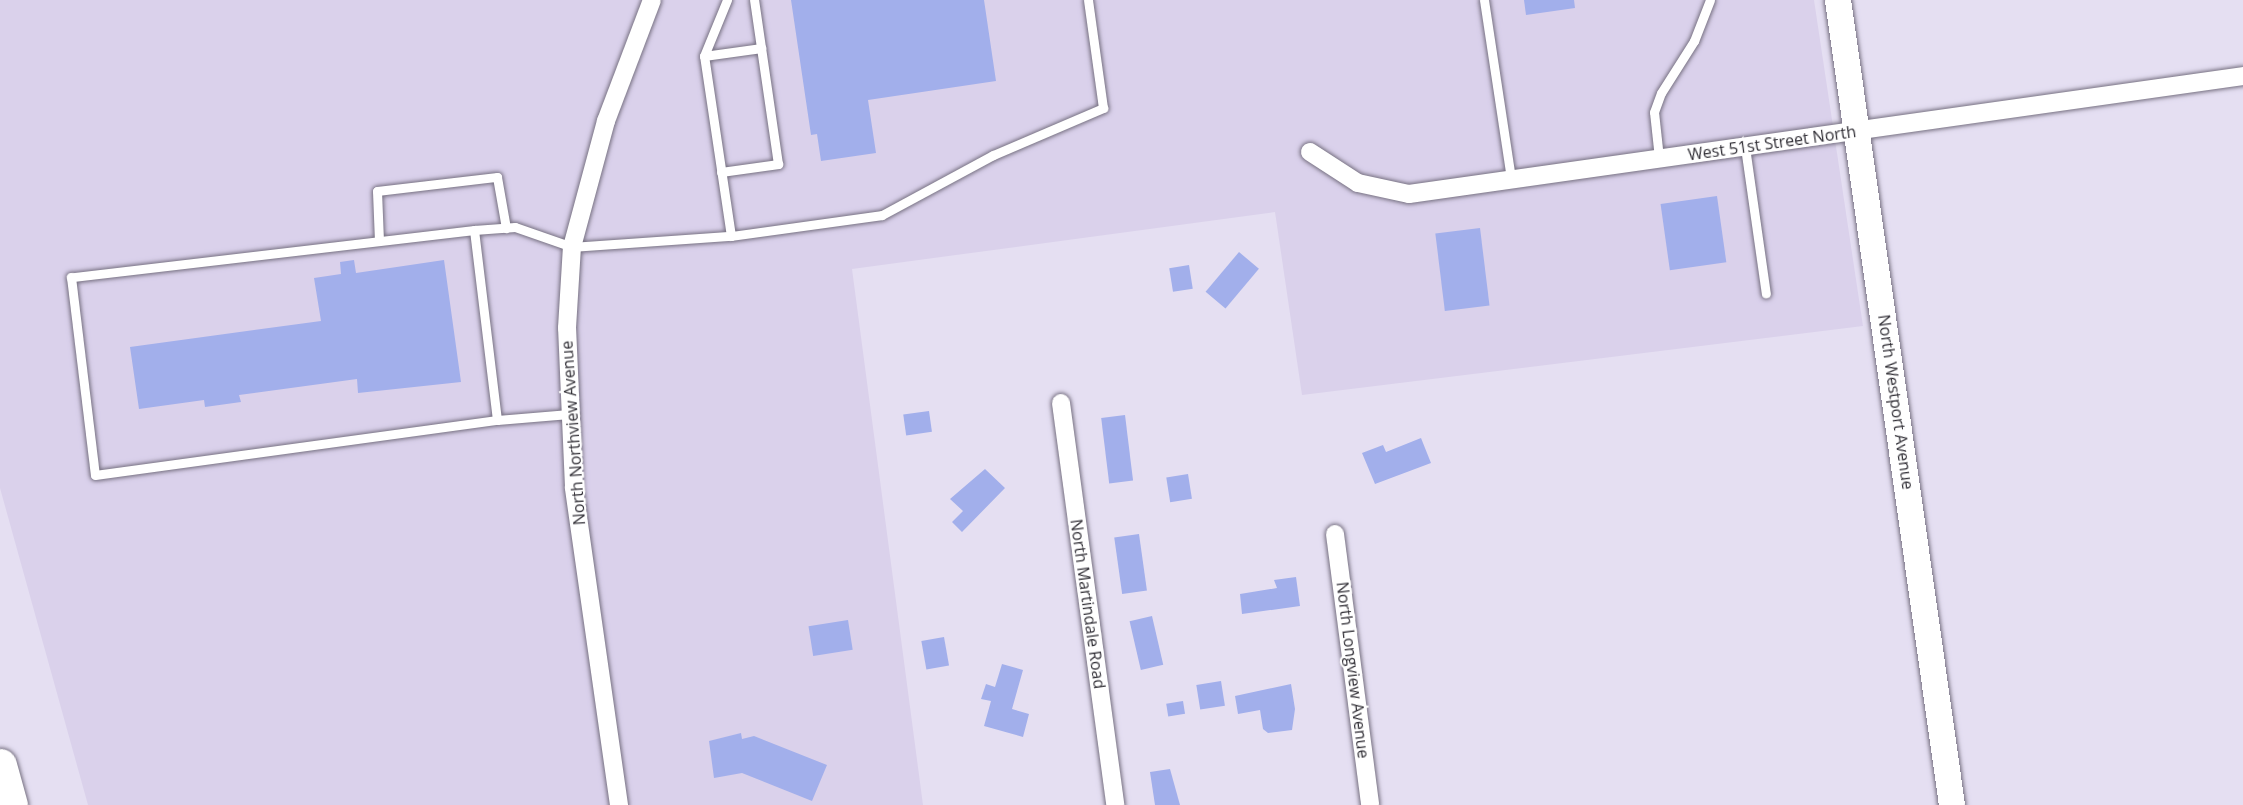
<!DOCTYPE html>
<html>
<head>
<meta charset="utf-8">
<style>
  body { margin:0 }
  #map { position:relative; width:2243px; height:805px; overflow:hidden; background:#e5dff2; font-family:"Open Sans",sans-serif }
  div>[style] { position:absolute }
  .built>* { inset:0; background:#dad1eb }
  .building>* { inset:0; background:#a2afeb; transform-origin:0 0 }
  .roads { filter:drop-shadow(0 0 2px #777182) drop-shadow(0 0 2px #777182) }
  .lane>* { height:9px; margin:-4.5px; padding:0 4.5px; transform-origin:4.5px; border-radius:4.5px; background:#fff }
  .street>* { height:18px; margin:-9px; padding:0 9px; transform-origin:9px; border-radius:9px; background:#fff }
  .secondary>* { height:26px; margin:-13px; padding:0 13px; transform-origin:13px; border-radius:13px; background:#fff }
  .highway>* { height:33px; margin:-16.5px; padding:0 16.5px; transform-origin:16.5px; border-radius:16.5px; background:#fff }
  span { translate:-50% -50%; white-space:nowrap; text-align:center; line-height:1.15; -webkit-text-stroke:4.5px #fff; paint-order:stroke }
  .street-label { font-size:16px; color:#312f36 }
</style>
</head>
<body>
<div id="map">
  <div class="built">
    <div style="clip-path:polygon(0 0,1814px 0,1863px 326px,1302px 395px,1275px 212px,852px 269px,923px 805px,88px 805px,0 488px)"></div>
  </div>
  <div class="building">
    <div style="clip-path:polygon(791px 0,984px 0,996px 81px,868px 100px,876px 153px,821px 161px,817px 134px,811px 135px)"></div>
    <div style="clip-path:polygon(1524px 0,1574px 0,1575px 8px,1526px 15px)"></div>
    <div style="left:1717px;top:196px;width:67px;height:57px;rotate:82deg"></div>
    <div style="left:1480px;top:228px;width:78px;height:45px;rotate:83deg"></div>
    <div style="left:1239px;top:252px;width:26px;height:52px;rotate:40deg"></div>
    <div style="clip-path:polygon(354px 260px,356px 273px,444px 260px,461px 382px,358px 393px,357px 379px,239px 395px,241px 402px,205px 407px,204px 400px,139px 409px,130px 347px,321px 321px,314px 278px,341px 274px,340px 262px)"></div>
    <div style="left:1189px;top:265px;width:24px;height:20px;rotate:81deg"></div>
    <div style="left:929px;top:411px;width:21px;height:26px;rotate:82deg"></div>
    <div style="left:1125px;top:415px;width:66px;height:24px;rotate:83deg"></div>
    <div style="clip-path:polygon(1421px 438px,1431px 463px,1375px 484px,1362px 453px,1383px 445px,1386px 452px)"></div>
    <div style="clip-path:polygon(985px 469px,1005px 488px,962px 532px,952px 522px,963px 511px,950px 499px)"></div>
    <div style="left:1188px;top:474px;width:25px;height:22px;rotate:81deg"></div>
    <div style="left:1139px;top:534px;width:57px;height:25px;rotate:82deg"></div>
    <div style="clip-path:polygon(1296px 577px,1300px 606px,1242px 614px,1240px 594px,1277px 588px,1274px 580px)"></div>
    <div style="left:1152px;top:616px;width:50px;height:23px;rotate:77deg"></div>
    <div style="left:848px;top:620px;width:30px;height:40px;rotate:81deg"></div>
    <div style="left:944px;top:637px;width:29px;height:23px;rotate:80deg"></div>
    <div style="clip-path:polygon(1002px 664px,1023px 670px,1012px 709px,1029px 714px,1023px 737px,984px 726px,991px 701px,981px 699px,986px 684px,995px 687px)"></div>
    <div style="left:1221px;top:681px;width:25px;height:25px;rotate:81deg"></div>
    <div style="clip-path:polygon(1291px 684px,1295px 709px,1292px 730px,1268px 733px,1263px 729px,1260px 710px,1238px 714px,1235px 696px)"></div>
    <div style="left:1183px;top:701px;width:13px;height:17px;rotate:81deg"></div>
    <div style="clip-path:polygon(741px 733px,742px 739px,754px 736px,827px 765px,812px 801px,742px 773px,714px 778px,709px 741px)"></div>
    <div style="clip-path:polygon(1170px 769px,1180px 805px,1155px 805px,1150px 772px)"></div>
  </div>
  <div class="roads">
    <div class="lane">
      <div style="left:1484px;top:0;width:181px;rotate:81.4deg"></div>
      <div style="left:704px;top:56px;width:58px;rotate:-8deg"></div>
      <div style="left:1745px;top:147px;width:148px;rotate:81.9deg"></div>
      <div style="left:1659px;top:158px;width:46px;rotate:-96.2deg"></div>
      <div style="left:1654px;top:112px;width:20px;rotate:-70deg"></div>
      <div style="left:1661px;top:93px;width:62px;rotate:-57.6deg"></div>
      <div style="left:1694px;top:41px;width:44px;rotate:-68.7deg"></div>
      <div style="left:721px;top:172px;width:58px;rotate:-8deg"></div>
      <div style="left:778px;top:164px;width:166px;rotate:-98.3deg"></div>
      <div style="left:474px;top:230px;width:406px;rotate:173.3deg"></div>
      <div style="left:71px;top:277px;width:199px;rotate:83.1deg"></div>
      <div style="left:95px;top:475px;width:406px;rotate:-7.8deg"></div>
      <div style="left:731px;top:236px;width:152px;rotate:-7.9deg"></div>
      <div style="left:882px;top:215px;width:126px;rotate:-28.4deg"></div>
      <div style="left:993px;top:155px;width:120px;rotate:-23.1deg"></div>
      <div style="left:1103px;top:108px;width:109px;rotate:-97.9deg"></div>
      <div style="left:379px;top:241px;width:50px;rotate:-92.3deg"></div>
      <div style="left:377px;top:191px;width:121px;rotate:-6.7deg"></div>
      <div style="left:497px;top:177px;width:52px;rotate:80deg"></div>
      <div style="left:569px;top:414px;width:72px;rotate:175.2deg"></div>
      <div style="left:497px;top:420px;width:191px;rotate:-96.9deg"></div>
      <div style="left:474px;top:230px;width:41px;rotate:-4.2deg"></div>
      <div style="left:515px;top:227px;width:60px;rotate:19.3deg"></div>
      <div style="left:572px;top:247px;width:159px;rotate:-4deg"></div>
      <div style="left:731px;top:236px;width:182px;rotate:-98.5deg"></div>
      <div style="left:704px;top:56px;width:61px;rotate:-67.7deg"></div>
    </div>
    <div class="street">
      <div style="left:1310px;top:152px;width:57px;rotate:32.9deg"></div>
      <div style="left:1358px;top:183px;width:52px;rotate:12.2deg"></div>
      <div style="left:1409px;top:194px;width:842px;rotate:-8.05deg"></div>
      <div style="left:1061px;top:403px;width:406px;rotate:82.3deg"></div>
      <div style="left:1335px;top:534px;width:273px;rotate:82.6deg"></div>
      <div style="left:619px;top:805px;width:321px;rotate:-98.1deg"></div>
      <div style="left:574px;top:487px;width:159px;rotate:-92.5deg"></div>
      <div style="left:567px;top:328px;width:81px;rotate:-86.5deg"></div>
      <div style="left:572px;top:247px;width:131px;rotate:-74.9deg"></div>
      <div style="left:606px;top:121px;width:129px;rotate:-69.2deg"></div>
    </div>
    <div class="secondary">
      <div style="left:1838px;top:0;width:813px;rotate:81.94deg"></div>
    </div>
    <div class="highway">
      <div style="left:0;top:765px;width:41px;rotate:74.6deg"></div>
    </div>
  </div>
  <div class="street-label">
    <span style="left:1772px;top:143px;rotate:-8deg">West 51st Street North</span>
    <span style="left:1896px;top:402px;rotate:82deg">North Westport Avenue</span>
    <span style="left:573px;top:433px;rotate:-94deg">North Northview Avenue</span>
    <span style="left:1088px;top:604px;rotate:82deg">North Martindale Road</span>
    <span style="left:1353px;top:670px;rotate:83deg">North Longview Avenue</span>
  </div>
</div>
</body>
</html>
